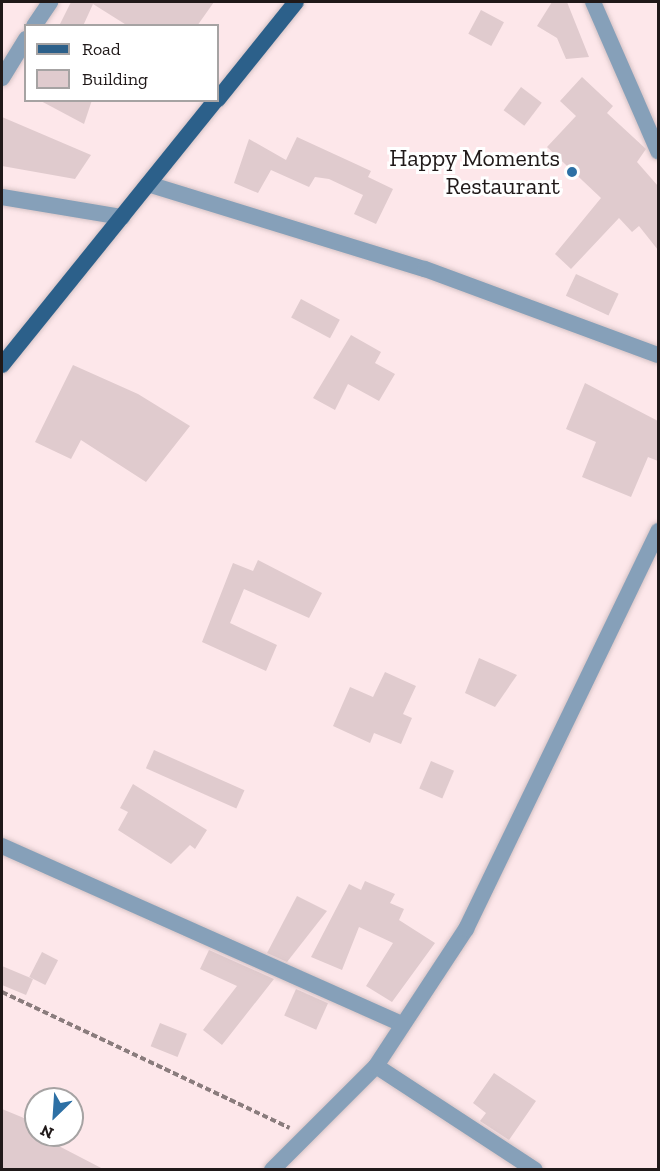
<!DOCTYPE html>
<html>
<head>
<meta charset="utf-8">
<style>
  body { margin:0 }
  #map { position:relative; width:660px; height:1171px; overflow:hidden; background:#fde7ea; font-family:"Zilla Slab",serif }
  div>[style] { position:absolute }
  .building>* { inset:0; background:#e0cbce; transform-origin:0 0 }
  .path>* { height:4px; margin-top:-2px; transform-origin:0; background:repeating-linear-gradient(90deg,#8a7c7d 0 6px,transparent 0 9px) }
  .roads { filter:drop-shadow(0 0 2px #d5c2c4) drop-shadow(0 0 2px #d5c2c4) }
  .minor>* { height:16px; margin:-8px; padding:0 8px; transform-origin:8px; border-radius:8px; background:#86a0b9 }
  .primary>* { height:16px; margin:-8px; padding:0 8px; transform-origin:8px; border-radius:8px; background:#2c608a }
  .dots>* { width:16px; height:16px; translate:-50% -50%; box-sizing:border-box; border:3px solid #fff; border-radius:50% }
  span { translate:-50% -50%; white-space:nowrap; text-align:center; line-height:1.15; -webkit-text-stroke:6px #fff; paint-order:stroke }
  .poi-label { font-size:24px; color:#201919 }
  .right { translate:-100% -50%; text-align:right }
  .frame { position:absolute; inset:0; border:3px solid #201919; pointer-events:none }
  .legend { position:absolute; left:24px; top:24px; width:195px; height:78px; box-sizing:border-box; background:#fff; border:2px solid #a6a3a3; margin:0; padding:8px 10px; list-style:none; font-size:18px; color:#201919 }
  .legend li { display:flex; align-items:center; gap:12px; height:30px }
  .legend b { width:30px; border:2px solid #a6a3a3 }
  .north { position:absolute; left:24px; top:1087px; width:60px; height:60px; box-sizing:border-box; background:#fff; border:2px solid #a6a3a3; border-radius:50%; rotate:205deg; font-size:16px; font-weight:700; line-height:24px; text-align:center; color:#201919 }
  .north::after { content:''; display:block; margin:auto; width:21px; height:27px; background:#2d70a5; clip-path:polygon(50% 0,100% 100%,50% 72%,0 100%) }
</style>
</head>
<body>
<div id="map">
  <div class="building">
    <div style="clip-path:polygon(71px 2px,214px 2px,197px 26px,128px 26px,93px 4px,83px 26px,59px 26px)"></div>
    <div style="clip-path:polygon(552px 2px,567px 2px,589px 57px,566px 59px,557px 38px,537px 26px)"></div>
    <div style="left:481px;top:10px;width:26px;height:27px;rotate:28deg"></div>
    <div style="clip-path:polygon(582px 77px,613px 106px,607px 113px,646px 149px,637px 162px,658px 186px,658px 250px,639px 226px,632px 232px,619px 218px,571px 269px,555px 254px,601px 198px,547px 147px,576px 116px,560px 101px)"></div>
    <div style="left:521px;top:87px;width:26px;height:29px;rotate:37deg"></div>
    <div style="clip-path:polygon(39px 100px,92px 100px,84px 124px)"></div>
    <div style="clip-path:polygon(2px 117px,91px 155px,75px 179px,2px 166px)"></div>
    <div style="clip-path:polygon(297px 137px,371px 171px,368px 177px,393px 189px,376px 224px,354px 214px,363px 195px,329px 179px,315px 177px,309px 187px,271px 170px,258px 193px,234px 183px,249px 139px,286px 160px)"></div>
    <div style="left:576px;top:274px;width:47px;height:24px;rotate:25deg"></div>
    <div style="left:301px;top:299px;width:44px;height:21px;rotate:28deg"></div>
    <div style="clip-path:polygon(351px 335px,381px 352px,375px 363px,395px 374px,379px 401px,348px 384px,335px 410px,313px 398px)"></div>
    <div style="clip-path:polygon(73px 365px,138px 394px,190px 426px,146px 482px,81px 440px,71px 459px,35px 442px)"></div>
    <div style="clip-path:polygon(585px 383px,658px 421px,658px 461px,648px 457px,631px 497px,582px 477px,596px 442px,566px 429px)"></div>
    <div style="clip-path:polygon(258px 560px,322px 593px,309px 618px,244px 589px,230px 623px,277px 645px,266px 671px,202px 642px,233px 563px,253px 571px)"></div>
    <div style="clip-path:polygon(479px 658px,517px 675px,495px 707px,465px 693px)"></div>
    <div style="clip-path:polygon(385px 672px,416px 686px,403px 714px,412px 718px,401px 744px,374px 733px,370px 743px,333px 726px,350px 687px,373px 697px)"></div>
    <div style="left:154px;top:750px;width:99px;height:20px;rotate:24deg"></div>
    <div style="left:431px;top:761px;width:25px;height:30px;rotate:23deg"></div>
    <div style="clip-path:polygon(133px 784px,207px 830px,195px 849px,190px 845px,171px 864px,118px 830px,128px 812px,120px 808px)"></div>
    <div style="clip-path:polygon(365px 881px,395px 894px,390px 903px,404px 909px,399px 920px,435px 943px,392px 1002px,366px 986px,393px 943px,359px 927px,342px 970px,311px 957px,349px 884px,361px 890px)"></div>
    <div style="clip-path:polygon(297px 896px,327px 911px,287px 962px,267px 953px)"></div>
    <div style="clip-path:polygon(209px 950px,274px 979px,222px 1045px,203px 1030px,237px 986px,200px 969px)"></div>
    <div style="left:42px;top:952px;width:18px;height:28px;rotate:27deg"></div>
    <div style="clip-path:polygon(2px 966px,33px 979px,26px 995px,2px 985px)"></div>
    <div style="left:296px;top:989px;width:35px;height:29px;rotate:24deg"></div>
    <div style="left:160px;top:1023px;width:29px;height:25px;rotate:22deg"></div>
    <div style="clip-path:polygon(494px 1073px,536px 1101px,509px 1140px,480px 1121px,486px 1113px,473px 1103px)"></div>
    <div style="clip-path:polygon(2px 1109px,36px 1123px,36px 1135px,57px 1135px,53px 1143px,105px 1170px,2px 1170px)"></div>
  </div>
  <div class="path">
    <div style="left:2px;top:992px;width:318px;rotate:25.3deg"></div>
  </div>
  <div class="roads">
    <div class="minor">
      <div style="left:593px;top:2px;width:163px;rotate:66.4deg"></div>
      <div style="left:34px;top:26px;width:29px;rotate:-56deg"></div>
      <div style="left:2px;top:78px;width:46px;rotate:-58.4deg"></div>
      <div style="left:148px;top:184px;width:290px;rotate:17.1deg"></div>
      <div style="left:425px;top:269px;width:248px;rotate:20.3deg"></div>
      <div style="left:2px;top:197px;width:122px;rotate:9.5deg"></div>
      <div style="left:2px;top:846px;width:437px;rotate:24deg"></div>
      <div style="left:376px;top:1066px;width:190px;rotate:33.2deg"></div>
      <div style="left:272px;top:1170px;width:147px;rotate:-45deg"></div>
      <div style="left:376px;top:1066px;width:164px;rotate:-56.7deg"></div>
      <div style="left:466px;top:929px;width:442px;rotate:-64.2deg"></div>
    </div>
    <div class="primary">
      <div style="left:218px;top:99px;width:124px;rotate:-51.2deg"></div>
      <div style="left:2px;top:365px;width:341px;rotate:-51.1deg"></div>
    </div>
  </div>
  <div class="dots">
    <div style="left:572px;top:172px;background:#2d70a5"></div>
  </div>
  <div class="poi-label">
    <span class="right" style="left:560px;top:172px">Happy Moments<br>Restaurant</span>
  </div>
  <div class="frame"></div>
  <ul class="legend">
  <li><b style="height:8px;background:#2c608a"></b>Road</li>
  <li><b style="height:16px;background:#e0cbce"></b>Building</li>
  </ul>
  <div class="north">N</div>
</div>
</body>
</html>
